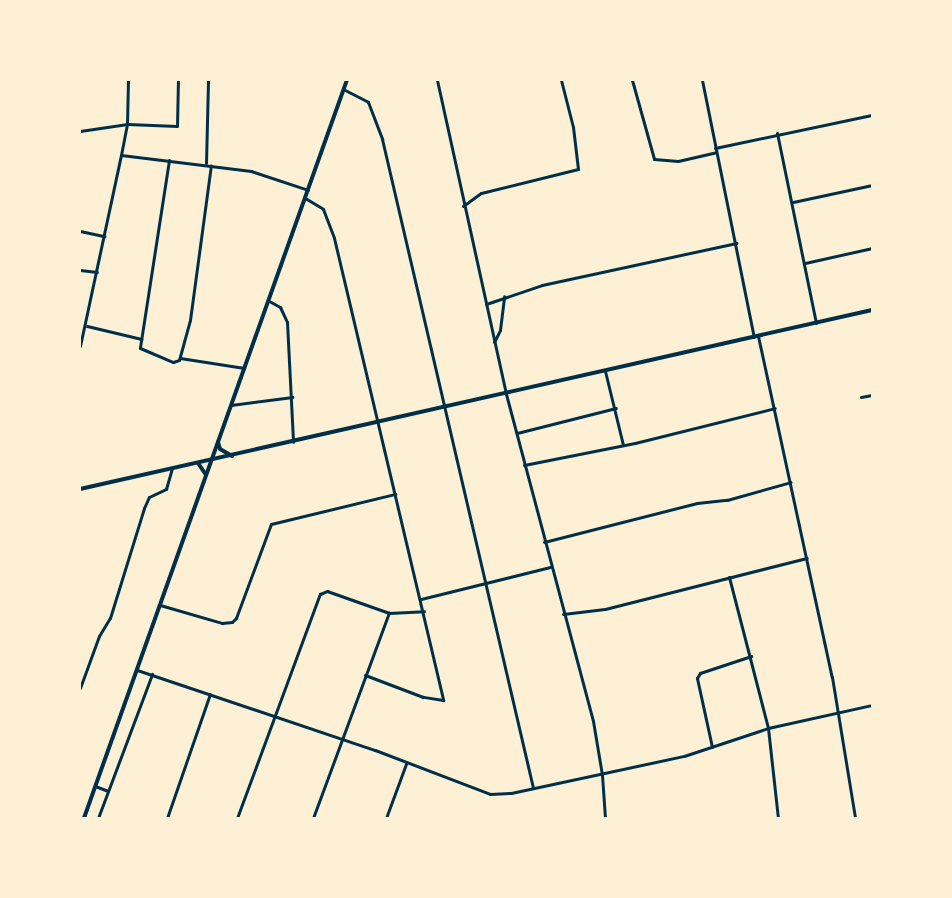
<!DOCTYPE html>
<html>
<head>
<meta charset="utf-8">
<style>
  body { margin:0 }
  #map { position:relative; width:952px; height:898px; overflow:hidden; background:#fdf0d5; font-family:"Space Grotesk",sans-serif }
  div>[style] { position:absolute }
  .minor>* { height:3px; margin:-1.5px; padding:0 1.5px; transform-origin:1.5px; border-radius:1.5px; background:#003049 }
  .tertiary>* { height:4px; margin:-2px; padding:0 2px; transform-origin:2px; border-radius:2px; background:#003049 }
  .secondary>* { height:4px; margin:-2px; padding:0 2px; transform-origin:2px; border-radius:2px; background:#003049 }
  span { translate:-50% -50%; white-space:nowrap; text-align:center; line-height:1.15; -webkit-text-stroke:4px #fdf0d5; paint-order:stroke }
  .frame { position:absolute; inset:0; border:81px solid #fdf0d5; pointer-events:none }
</style>
</head>
<body>
<div id="map">
  <div class="minor">
    <div style="left:437px;top:80px;width:321px;rotate:77.6deg"></div>
    <div style="left:506px;top:394px;width:338px;rotate:75.1deg"></div>
    <div style="left:593px;top:721px;width:55px;rotate:80.5deg"></div>
    <div style="left:602px;top:775px;width:43px;rotate:86deg"></div>
    <div style="left:632px;top:80px;width:82px;rotate:74.4deg"></div>
    <div style="left:654px;top:159px;width:24px;rotate:5deg"></div>
    <div style="left:678px;top:161px;width:39px;rotate:-13deg"></div>
    <div style="left:702px;top:80px;width:262px;rotate:78.6deg"></div>
    <div style="left:343px;top:89px;width:28px;rotate:27deg"></div>
    <div style="left:368px;top:102px;width:40px;rotate:69deg"></div>
    <div style="left:382px;top:139px;width:666px;rotate:76.9deg"></div>
    <div style="left:80px;top:131px;width:48px;rotate:-8.5deg"></div>
    <div style="left:127px;top:124px;width:50px;rotate:2.3deg"></div>
    <div style="left:177px;top:126px;width:46px;rotate:-88.8deg"></div>
    <div style="left:777px;top:133px;width:194px;rotate:78.4deg"></div>
    <div style="left:715px;top:148px;width:160px;rotate:-11.9deg"></div>
    <div style="left:121px;top:155px;width:131px;rotate:7deg"></div>
    <div style="left:251px;top:171px;width:60px;rotate:18.4deg"></div>
    <div style="left:169px;top:160px;width:190px;rotate:98.8deg"></div>
    <div style="left:140px;top:348px;width:36px;rotate:23deg"></div>
    <div style="left:173px;top:362px;width:6px;rotate:-18deg"></div>
    <div style="left:179px;top:360px;width:41px;rotate:-74.6deg"></div>
    <div style="left:190px;top:320px;width:156px;rotate:-82.3deg"></div>
    <div style="left:206px;top:163px;width:83px;rotate:-88.6deg"></div>
    <div style="left:305px;top:198px;width:21px;rotate:31deg"></div>
    <div style="left:323px;top:209px;width:31px;rotate:69deg"></div>
    <div style="left:334px;top:238px;width:475px;rotate:76.7deg"></div>
    <div style="left:443px;top:700px;width:20px;rotate:-171deg"></div>
    <div style="left:423px;top:697px;width:62px;rotate:-159.2deg"></div>
    <div style="left:793px;top:202px;width:81px;rotate:-12.1deg"></div>
    <div style="left:463px;top:206px;width:22px;rotate:-36deg"></div>
    <div style="left:481px;top:193px;width:100px;rotate:-13.9deg"></div>
    <div style="left:578px;top:169px;width:42px;rotate:-96.8deg"></div>
    <div style="left:573px;top:127px;width:49px;rotate:-104.3deg"></div>
    <div style="left:80px;top:231px;width:25px;rotate:12deg"></div>
    <div style="left:805px;top:263px;width:69px;rotate:-12.6deg"></div>
    <div style="left:80px;top:270px;width:17px;rotate:7deg"></div>
    <div style="left:269px;top:301px;width:13px;rotate:29deg"></div>
    <div style="left:280px;top:307px;width:17px;rotate:65deg"></div>
    <div style="left:287px;top:322px;width:120px;rotate:87.1deg"></div>
    <div style="left:486px;top:304px;width:59px;rotate:-18.7deg"></div>
    <div style="left:542px;top:285px;width:199px;rotate:-12.2deg"></div>
    <div style="left:87px;top:326px;width:56px;rotate:13.5deg"></div>
    <div style="left:758px;top:336px;width:349px;rotate:77.8deg"></div>
    <div style="left:832px;top:677px;width:143px;rotate:80.7deg"></div>
    <div style="left:494px;top:342px;width:13px;rotate:-63deg"></div>
    <div style="left:500px;top:330px;width:34px;rotate:-83deg"></div>
    <div style="left:80px;top:346px;width:195px;rotate:-77.9deg"></div>
    <div style="left:121px;top:155px;width:32px;rotate:-79deg"></div>
    <div style="left:127px;top:124px;width:44px;rotate:-88.7deg"></div>
    <div style="left:180px;top:358px;width:65px;rotate:8.9deg"></div>
    <div style="left:605px;top:371px;width:76px;rotate:76.3deg"></div>
    <div style="left:861px;top:397px;width:11px;rotate:-10deg"></div>
    <div style="left:231px;top:405px;width:62px;rotate:-7.5deg"></div>
    <div style="left:517px;top:433px;width:102px;rotate:-14.2deg"></div>
    <div style="left:524px;top:465px;width:113px;rotate:-11.2deg"></div>
    <div style="left:635px;top:443px;width:144px;rotate:-14deg"></div>
    <div style="left:544px;top:542px;width:158px;rotate:-14.3deg"></div>
    <div style="left:697px;top:503px;width:30px;rotate:-6deg"></div>
    <div style="left:727px;top:500px;width:66px;rotate:-15.7deg"></div>
    <div style="left:729px;top:577px;width:156px;rotate:75.5deg"></div>
    <div style="left:768px;top:728px;width:91px;rotate:83.7deg"></div>
    <div style="left:421px;top:599px;width:133px;rotate:-13.9deg"></div>
    <div style="left:160px;top:605px;width:65px;rotate:16.2deg"></div>
    <div style="left:222px;top:623px;width:10px;rotate:-6deg"></div>
    <div style="left:232px;top:622px;width:6px;rotate:-45deg"></div>
    <div style="left:236px;top:618px;width:100px;rotate:-69.6deg"></div>
    <div style="left:271px;top:524px;width:128px;rotate:-13.6deg"></div>
    <div style="left:563px;top:614px;width:42px;rotate:-6.8deg"></div>
    <div style="left:605px;top:609px;width:208px;rotate:-14.2deg"></div>
    <div style="left:137px;top:670px;width:251px;rotate:18.6deg"></div>
    <div style="left:375px;top:750px;width:123px;rotate:20.9deg"></div>
    <div style="left:490px;top:794px;width:21px;rotate:-3deg"></div>
    <div style="left:511px;top:793px;width:177px;rotate:-12.1deg"></div>
    <div style="left:684px;top:756px;width:89px;rotate:-18.4deg"></div>
    <div style="left:768px;top:728px;width:107px;rotate:-12.5deg"></div>
    <div style="left:80px;top:688px;width:55px;rotate:-69.9deg"></div>
    <div style="left:99px;top:636px;width:21px;rotate:-59deg"></div>
    <div style="left:110px;top:618px;width:115px;rotate:-72.8deg"></div>
    <div style="left:144px;top:508px;width:12px;rotate:-66deg"></div>
    <div style="left:149px;top:497px;width:19px;rotate:-25deg"></div>
    <div style="left:166px;top:489px;width:22px;rotate:-74deg"></div>
    <div style="left:712px;top:747px;width:71px;rotate:-102.3deg"></div>
    <div style="left:697px;top:678px;width:6px;rotate:-59deg"></div>
    <div style="left:700px;top:673px;width:54px;rotate:-18.4deg"></div>
    <div style="left:95px;top:786px;width:14px;rotate:21deg"></div>
    <div style="left:98px;top:818px;width:154px;rotate:-69.4deg"></div>
    <div style="left:167px;top:818px;width:131px;rotate:-70.9deg"></div>
    <div style="left:237px;top:818px;width:239px;rotate:-69.7deg"></div>
    <div style="left:320px;top:594px;width:8px;rotate:-23deg"></div>
    <div style="left:327px;top:591px;width:66px;rotate:19.5deg"></div>
    <div style="left:389px;top:613px;width:35px;rotate:-3deg"></div>
    <div style="left:313px;top:818px;width:219px;rotate:-69.7deg"></div>
    <div style="left:386px;top:818px;width:58px;rotate:-69.7deg"></div>
  </div>
  <div class="tertiary">
    <div style="left:80px;top:489px;width:812px;rotate:-12.74deg"></div>
  </div>
  <div class="secondary">
    <div style="left:218px;top:442px;width:7px;rotate:74deg"></div>
    <div style="left:220px;top:449px;width:14px;rotate:30deg"></div>
    <div style="left:198px;top:463px;width:14px;rotate:56deg"></div>
    <div style="left:84px;top:818px;width:783px;rotate:-70.39deg"></div>
  </div>
  <div class="frame"></div>
</div>
</body>
</html>
